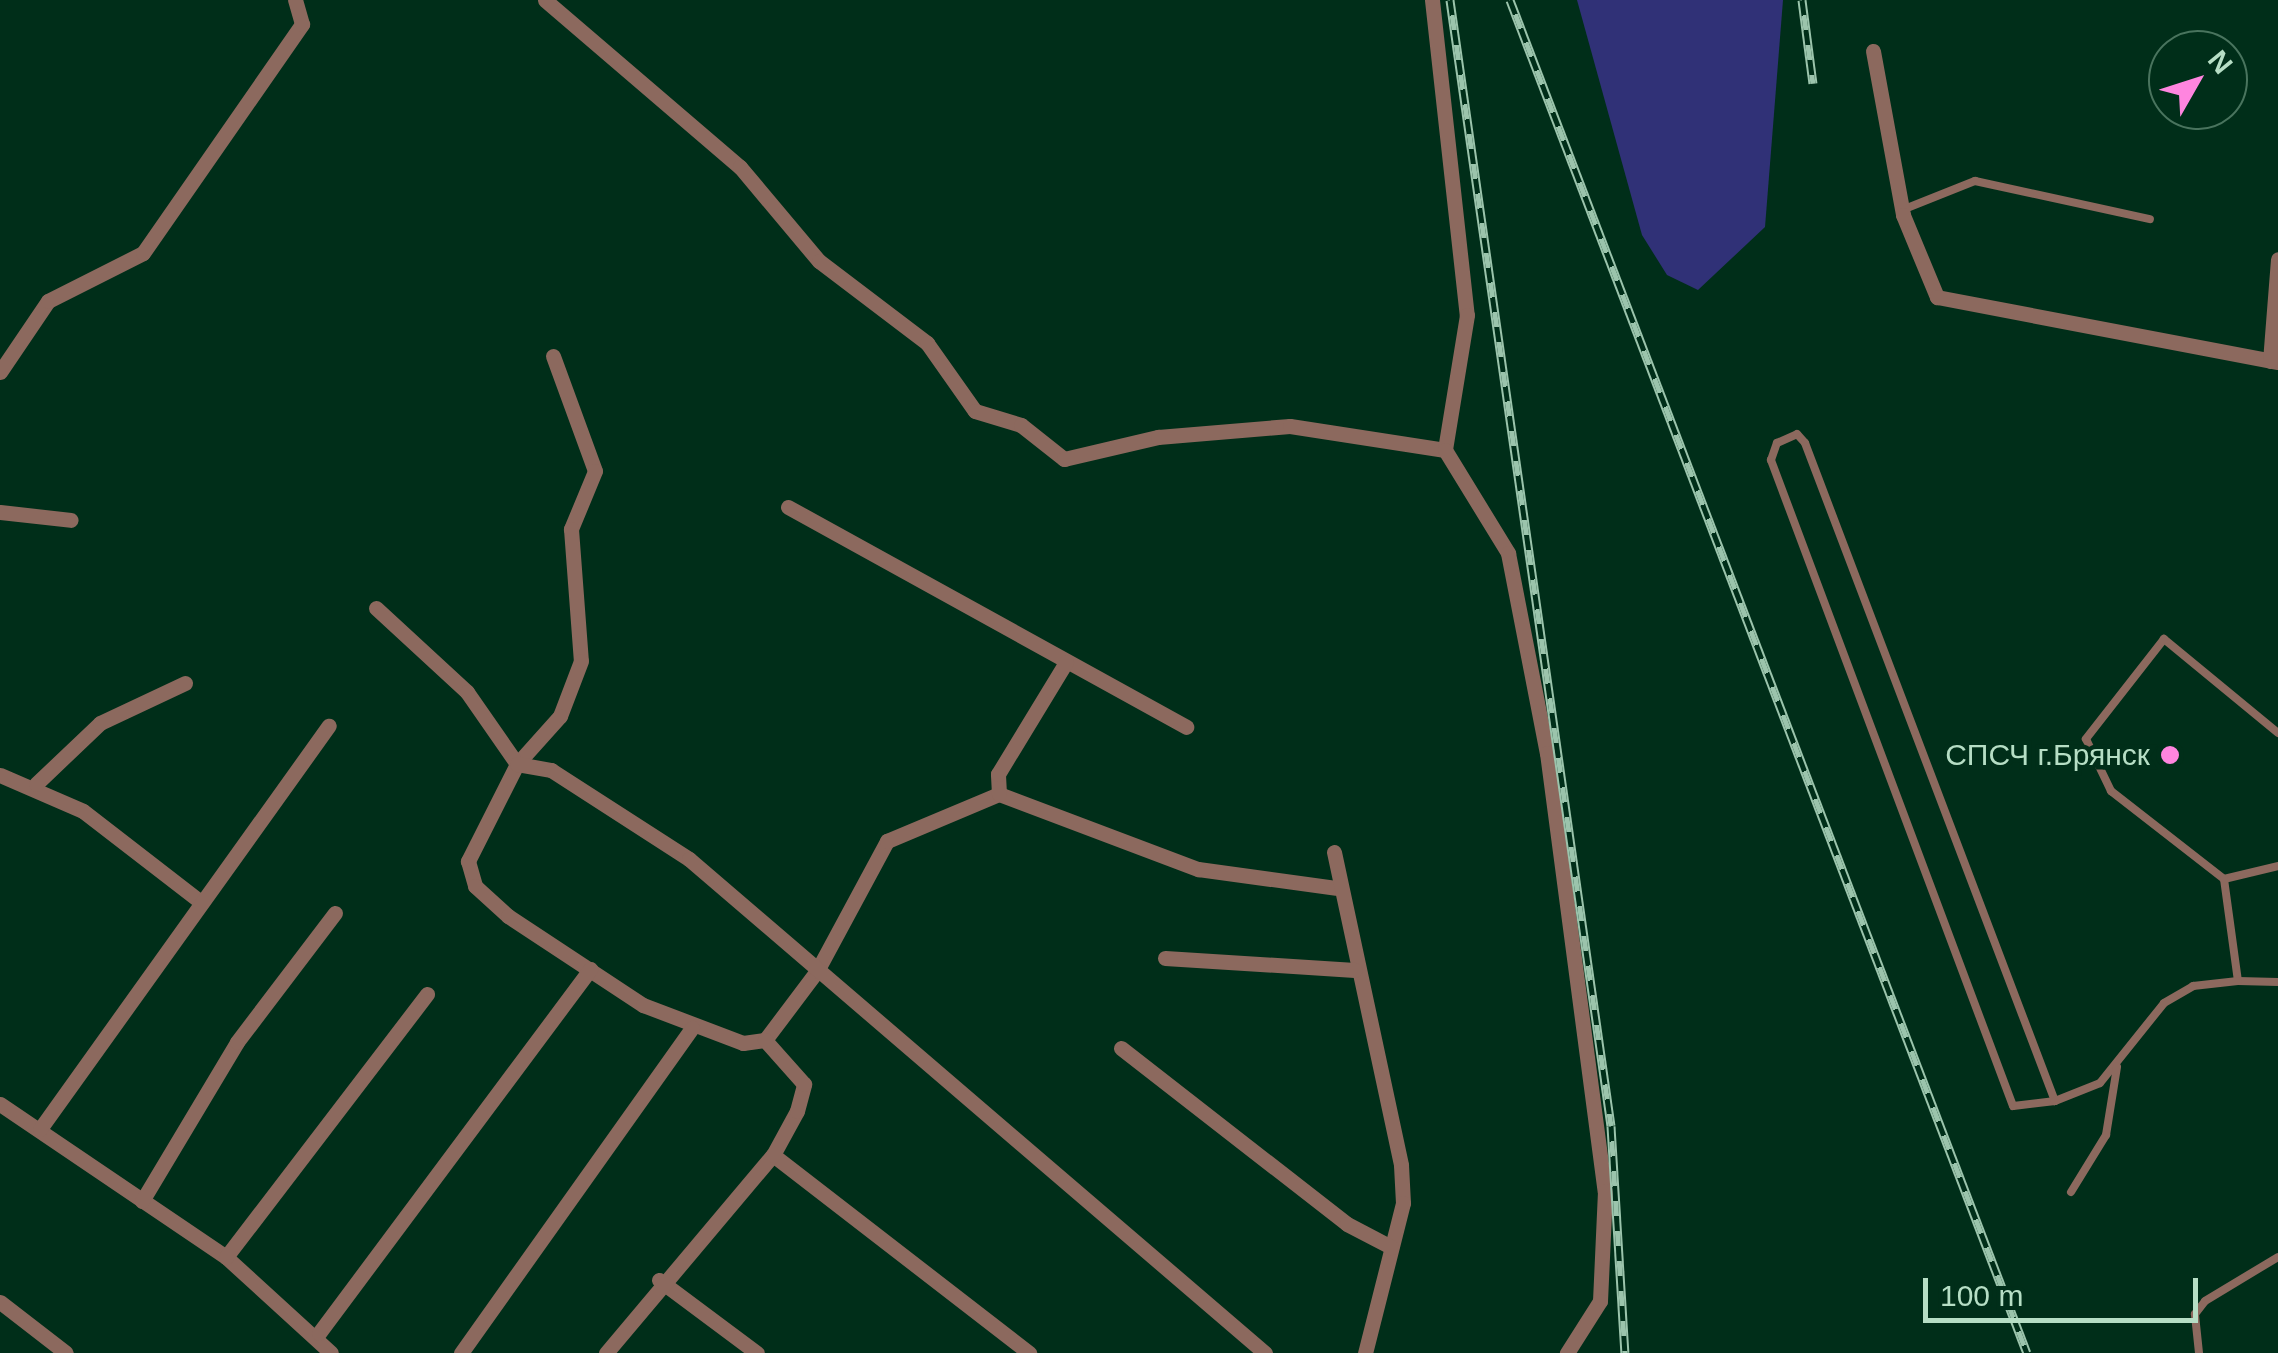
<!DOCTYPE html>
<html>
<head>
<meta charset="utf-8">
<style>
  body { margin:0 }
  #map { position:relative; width:2278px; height:1353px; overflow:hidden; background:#002e19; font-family:Helvetica,sans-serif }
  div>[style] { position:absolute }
  .green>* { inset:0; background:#303177 }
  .lane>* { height:8px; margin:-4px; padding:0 4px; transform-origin:4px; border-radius:4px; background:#8c695e }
  .street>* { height:15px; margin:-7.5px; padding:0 7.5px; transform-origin:7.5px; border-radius:7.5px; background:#8c695e }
  .rail>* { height:9px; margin-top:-4.5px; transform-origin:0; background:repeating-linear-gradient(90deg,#002e19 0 15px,#9bc4ac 0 30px); box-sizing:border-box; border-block:2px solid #9bc4ac }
  .dots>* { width:28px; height:28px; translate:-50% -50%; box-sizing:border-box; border:5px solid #002e19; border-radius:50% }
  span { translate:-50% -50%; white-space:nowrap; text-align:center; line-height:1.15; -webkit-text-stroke:9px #002e19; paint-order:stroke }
  .poi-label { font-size:30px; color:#b6dec5 }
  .right { translate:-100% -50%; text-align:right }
  .north { position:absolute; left:2148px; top:30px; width:100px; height:100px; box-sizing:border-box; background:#002e19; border:2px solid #49745e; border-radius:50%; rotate:51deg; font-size:28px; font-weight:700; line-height:40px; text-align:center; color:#b6dec5 }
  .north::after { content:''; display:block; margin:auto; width:35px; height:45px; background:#ff85df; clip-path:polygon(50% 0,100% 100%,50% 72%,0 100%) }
  .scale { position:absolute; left:1923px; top:1278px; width:275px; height:45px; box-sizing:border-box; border:5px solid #b6dec5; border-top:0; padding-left:12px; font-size:30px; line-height:35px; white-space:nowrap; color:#b6dec5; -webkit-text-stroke:8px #002e19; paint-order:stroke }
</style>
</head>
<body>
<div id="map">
  <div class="green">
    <div style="clip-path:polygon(1577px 0,1783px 0,1765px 227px,1698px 290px,1667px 275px,1642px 235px)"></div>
  </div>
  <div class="lane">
    <div style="left:1902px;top:210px;width:79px;rotate:-21.7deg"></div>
    <div style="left:1975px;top:181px;width:179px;rotate:12.3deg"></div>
    <div style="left:2278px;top:733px;width:148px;rotate:-140.5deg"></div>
    <div style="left:2164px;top:639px;width:127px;rotate:128deg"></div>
    <div style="left:2086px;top:739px;width:58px;rotate:64.3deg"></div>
    <div style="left:2111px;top:791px;width:143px;rotate:37.9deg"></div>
    <div style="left:2224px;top:879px;width:56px;rotate:-13.5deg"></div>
    <div style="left:2224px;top:879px;width:103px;rotate:82.2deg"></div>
    <div style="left:2238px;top:981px;width:40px;rotate:1.4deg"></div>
    <div style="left:2055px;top:1101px;width:42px;rotate:173.2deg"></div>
    <div style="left:2013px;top:1106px;width:690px;rotate:-110.54deg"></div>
    <div style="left:1771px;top:460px;width:18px;rotate:-71deg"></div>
    <div style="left:1777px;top:443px;width:22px;rotate:-24deg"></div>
    <div style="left:1797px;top:434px;width:12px;rotate:48deg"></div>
    <div style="left:1805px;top:443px;width:704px;rotate:69.2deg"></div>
    <div style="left:2055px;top:1101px;width:48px;rotate:-21.8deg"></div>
    <div style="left:2100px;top:1083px;width:102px;rotate:-51.3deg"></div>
    <div style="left:2164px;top:1003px;width:34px;rotate:-30deg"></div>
    <div style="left:2193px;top:986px;width:45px;rotate:-6.3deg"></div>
    <div style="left:2071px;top:1192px;width:67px;rotate:-58.4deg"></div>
    <div style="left:2106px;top:1135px;width:69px;rotate:-80.8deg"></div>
    <div style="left:2199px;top:1353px;width:39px;rotate:-96deg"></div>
    <div style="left:2195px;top:1314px;width:16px;rotate:-52deg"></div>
    <div style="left:2205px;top:1301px;width:85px;rotate:-31.1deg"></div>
  </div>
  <div class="street">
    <div style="left:545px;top:0;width:257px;rotate:40.6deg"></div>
    <div style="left:740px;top:167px;width:123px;rotate:50deg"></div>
    <div style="left:819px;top:261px;width:136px;rotate:37.2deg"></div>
    <div style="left:927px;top:343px;width:83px;rotate:54.8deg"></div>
    <div style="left:975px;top:411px;width:48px;rotate:16.9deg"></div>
    <div style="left:1021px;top:425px;width:55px;rotate:38.3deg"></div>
    <div style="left:1064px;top:459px;width:97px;rotate:-13.2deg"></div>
    <div style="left:1158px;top:437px;width:132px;rotate:-4.8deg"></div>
    <div style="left:1290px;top:426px;width:157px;rotate:8.8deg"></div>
    <div style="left:1432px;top:0;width:317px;rotate:83.7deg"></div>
    <div style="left:1467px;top:315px;width:137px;rotate:99.3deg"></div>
    <div style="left:1445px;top:450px;width:121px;rotate:58.5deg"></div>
    <div style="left:1508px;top:553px;width:204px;rotate:79deg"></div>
    <div style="left:1547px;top:753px;width:442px;rotate:82.5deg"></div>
    <div style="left:1605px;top:1191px;width:110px;rotate:92.6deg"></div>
    <div style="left:1600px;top:1301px;width:62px;rotate:122.4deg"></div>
    <div style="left:1873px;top:51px;width:167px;rotate:79.6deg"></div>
    <div style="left:1903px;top:215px;width:89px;rotate:67.5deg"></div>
    <div style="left:1937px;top:297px;width:347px;rotate:10.8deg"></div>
    <div style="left:553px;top:356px;width:122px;rotate:69.9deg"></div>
    <div style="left:595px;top:471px;width:63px;rotate:112.5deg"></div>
    <div style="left:571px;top:529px;width:132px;rotate:85.7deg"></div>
    <div style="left:581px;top:661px;width:59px;rotate:110.9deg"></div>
    <div style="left:560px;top:716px;width:64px;rotate:131.9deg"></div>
    <div style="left:517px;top:764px;width:109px;rotate:116.8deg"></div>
    <div style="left:468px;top:861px;width:26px;rotate:74deg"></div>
    <div style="left:475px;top:886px;width:45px;rotate:42.3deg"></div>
    <div style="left:508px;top:916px;width:162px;rotate:33.4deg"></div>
    <div style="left:643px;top:1005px;width:107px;rotate:20.8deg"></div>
    <div style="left:743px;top:1043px;width:22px;rotate:-8deg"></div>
    <div style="left:765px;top:1040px;width:86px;rotate:-53deg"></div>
    <div style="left:817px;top:971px;width:148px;rotate:-61.7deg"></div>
    <div style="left:887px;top:841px;width:121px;rotate:-22.8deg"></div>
    <div style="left:999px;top:794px;width:213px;rotate:20.7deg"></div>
    <div style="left:1198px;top:869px;width:139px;rotate:7.8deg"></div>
    <div style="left:2270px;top:361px;width:102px;rotate:-85.5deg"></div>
    <div style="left:0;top:372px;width:86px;rotate:-55.9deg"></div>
    <div style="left:48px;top:301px;width:106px;rotate:-26.8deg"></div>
    <div style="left:143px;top:253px;width:279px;rotate:-55.2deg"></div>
    <div style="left:302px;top:24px;width:25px;rotate:-106deg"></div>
    <div style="left:788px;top:507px;width:455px;rotate:28.9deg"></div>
    <div style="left:0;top:512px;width:71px;rotate:6.4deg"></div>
    <div style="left:376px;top:608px;width:124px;rotate:42.7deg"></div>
    <div style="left:467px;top:692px;width:88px;rotate:55.2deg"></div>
    <div style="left:517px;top:764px;width:35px;rotate:10deg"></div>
    <div style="left:551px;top:770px;width:164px;rotate:32.8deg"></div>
    <div style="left:689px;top:859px;width:759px;rotate:40.62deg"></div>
    <div style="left:0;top:775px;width:90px;rotate:23.4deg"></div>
    <div style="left:83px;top:811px;width:145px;rotate:37.7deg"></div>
    <div style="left:36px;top:784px;width:88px;rotate:-43.6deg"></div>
    <div style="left:100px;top:723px;width:94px;rotate:-25.2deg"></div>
    <div style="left:999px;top:794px;width:20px;rotate:-93deg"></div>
    <div style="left:998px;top:774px;width:131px;rotate:-58.7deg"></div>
    <div style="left:1334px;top:852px;width:320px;rotate:77.9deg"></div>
    <div style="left:1401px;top:1165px;width:38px;rotate:87deg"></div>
    <div style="left:1403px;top:1203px;width:155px;rotate:104.2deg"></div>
    <div style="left:1165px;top:958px;width:190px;rotate:3.6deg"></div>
    <div style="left:1121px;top:1048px;width:286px;rotate:37.9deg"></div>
    <div style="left:1347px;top:1224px;width:50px;rotate:27.6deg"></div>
    <div style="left:0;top:1104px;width:273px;rotate:34.1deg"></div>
    <div style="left:226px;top:1257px;width:142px;rotate:42.4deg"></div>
    <div style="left:40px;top:1129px;width:496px;rotate:-54.4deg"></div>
    <div style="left:773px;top:1155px;width:324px;rotate:37.7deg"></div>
    <div style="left:142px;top:1201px;width:185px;rotate:-59.1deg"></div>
    <div style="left:237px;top:1042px;width:162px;rotate:-52.8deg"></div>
    <div style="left:226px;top:1257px;width:331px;rotate:-52.6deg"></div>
    <div style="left:659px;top:1280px;width:122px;rotate:36.7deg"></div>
    <div style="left:0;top:1302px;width:83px;rotate:37.7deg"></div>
    <div style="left:319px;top:1333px;width:454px;rotate:-53.3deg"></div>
    <div style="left:461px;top:1353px;width:399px;rotate:-54.6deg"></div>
    <div style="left:606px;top:1353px;width:259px;rotate:-49.9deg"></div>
    <div style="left:773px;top:1155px;width:50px;rotate:-61.4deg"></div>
    <div style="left:797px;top:1111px;width:28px;rotate:-75deg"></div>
    <div style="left:804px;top:1084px;width:59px;rotate:-131.6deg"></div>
  </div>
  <div class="rail">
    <div style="left:1450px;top:0;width:1137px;rotate:81.86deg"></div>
    <div style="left:1611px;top:1126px;width:227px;rotate:86.5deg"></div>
    <div style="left:1510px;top:0;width:1448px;rotate:69.09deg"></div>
    <div style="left:1802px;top:0;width:84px;rotate:82.5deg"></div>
  </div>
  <div class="dots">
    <div style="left:2170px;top:755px;background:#ff85df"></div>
  </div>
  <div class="poi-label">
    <span class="right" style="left:2150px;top:755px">СПСЧ г.Брянск</span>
  </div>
  <div class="north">N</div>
  <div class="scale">100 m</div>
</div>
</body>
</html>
